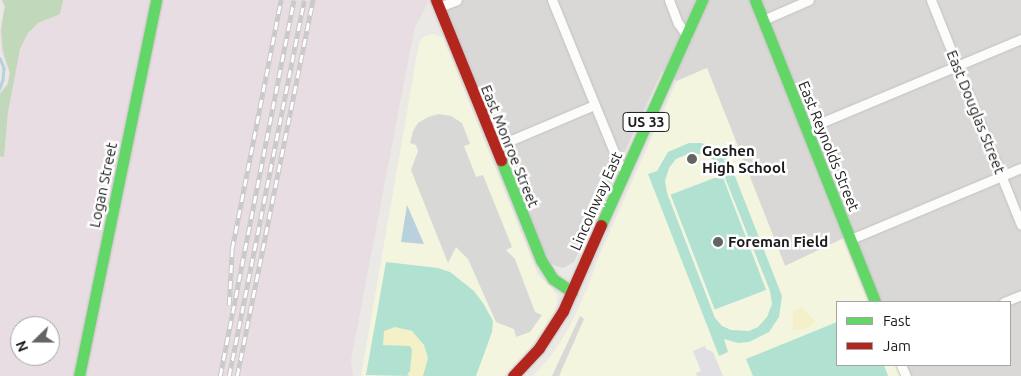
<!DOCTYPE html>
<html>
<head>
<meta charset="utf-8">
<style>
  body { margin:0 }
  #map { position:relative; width:1021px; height:376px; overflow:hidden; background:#eae9e5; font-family:Ubuntu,sans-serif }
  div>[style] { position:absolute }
  .residential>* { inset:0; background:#d9d8d6 }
  .industrial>* { inset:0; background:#e8dde3 }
  .education>* { inset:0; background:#f3f5df }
  .religious>* { inset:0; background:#d8d8d6; transform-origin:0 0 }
  .forest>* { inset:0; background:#c2d8ba }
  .sand>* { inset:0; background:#f4f0c8 }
  .pitch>* { inset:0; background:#b0e1d1; transform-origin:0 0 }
  .plaza>* { inset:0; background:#e0dfe4 }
  .water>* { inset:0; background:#b8d1dd }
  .stream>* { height:2.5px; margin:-1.25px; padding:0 1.25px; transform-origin:1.25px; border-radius:1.25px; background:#b8d1dd }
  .roads { filter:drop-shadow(0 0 1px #c3c2c1) drop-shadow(0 0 1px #c3c2c1) }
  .street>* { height:9px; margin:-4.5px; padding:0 4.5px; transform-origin:4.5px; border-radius:4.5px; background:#fcfcfb }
  .fast>* { height:11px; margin:-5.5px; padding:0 5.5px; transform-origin:5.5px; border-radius:5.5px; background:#63d668 }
  .jam>* { height:11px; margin:-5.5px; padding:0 5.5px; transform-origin:5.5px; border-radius:5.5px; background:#b3261e }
  .rail>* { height:4.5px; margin-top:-2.25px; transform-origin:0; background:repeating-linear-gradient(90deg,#fff 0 8px,#c9c9c8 0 16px); box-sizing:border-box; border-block:1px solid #c9c9c8 }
  .dots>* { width:14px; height:14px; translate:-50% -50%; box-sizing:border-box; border:2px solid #fff; border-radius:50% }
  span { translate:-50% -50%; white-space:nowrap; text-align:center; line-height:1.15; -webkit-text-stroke:5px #fff; paint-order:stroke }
  .shield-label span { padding:1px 4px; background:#fff; border:1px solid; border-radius:4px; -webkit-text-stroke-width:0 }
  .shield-label { font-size:14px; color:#1c1c1c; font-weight:700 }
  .street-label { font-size:15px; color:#1c1c1c }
  .poi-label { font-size:15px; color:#1c1c1c; font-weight:700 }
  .left { translate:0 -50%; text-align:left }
  .legend { position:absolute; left:836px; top:301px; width:175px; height:65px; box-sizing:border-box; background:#fff; border:1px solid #a4a4a4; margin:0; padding:6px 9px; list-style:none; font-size:15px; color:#1c1c1c }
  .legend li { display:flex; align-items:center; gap:10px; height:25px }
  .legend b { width:25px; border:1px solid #a4a4a4 }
  .north { position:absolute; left:10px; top:316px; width:50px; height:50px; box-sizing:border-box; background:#fff; border:1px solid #a4a4a4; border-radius:50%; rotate:248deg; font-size:14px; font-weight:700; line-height:20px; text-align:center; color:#1c1c1c }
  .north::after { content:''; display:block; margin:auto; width:18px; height:22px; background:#646462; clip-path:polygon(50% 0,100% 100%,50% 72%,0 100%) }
</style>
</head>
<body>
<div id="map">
  <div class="residential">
    <div style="clip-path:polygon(436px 0,1021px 0,1021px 376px,909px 376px,903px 365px,1010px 365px,1010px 302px,875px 302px,828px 245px,817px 253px,785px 266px,707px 68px,677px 81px,662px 71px,574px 262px,563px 268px,556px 266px,551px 263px,536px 238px)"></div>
  </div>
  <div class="industrial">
    <div style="clip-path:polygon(evenodd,1px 0,306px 0,290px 80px,307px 0,429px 0,414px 30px,351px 360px,353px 376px,0 376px,0 91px,7px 83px,9px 73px,1px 51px,0 30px,4px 7px,1px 0,20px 326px,50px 326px,50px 356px,20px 356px,20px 326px)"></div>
  </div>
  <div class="education">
    <div style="clip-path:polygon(432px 34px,443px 37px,538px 275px,551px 287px,557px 295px,557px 304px,551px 319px,523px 357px,504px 376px,361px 376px,419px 43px,423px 37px)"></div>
    <div style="clip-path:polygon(707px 68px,785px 266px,846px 237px,872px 302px,837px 302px,837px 365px,897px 365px,902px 376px,533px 376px,552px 355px,570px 326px,587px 289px,599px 256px,677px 81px)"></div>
  </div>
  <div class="religious">
    <div style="clip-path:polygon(439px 114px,451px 116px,462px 123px,470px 144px,464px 146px,476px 177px,483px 175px,512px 247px,506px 250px,515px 259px,535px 312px,542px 315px,530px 332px,516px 337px,514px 329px,496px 322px,468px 259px,456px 247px,448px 263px,411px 170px,418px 151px,416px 145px,410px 143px,413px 131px,418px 123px,428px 117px)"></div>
    <div style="left:527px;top:142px;width:35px;height:21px;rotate:68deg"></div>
    <div style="clip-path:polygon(580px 316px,584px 319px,559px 376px,552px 376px)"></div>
  </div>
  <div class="forest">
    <div style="clip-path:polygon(2px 0,63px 0,60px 14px,38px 23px,28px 33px,20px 49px,8px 112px,4px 157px,0 156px,0 94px,8px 84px,10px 73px,3px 51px,1px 30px,5px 6px)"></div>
  </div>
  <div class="sand">
    <div style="clip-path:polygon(801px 307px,816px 322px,806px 329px,793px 330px,793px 311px)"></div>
    <div style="clip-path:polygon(400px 327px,416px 334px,424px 345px,428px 358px,423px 376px,407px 376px,412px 350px,383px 345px,384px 331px,391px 328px)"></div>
  </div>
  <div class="pitch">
    <div style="clip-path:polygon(evenodd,689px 143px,701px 143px,713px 147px,729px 161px,782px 296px,779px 317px,769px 332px,749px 342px,738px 343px,724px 339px,728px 352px,719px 356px,648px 174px,657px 171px,668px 152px,689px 143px,690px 153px,707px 155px,720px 165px,770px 291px,772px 304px,767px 317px,758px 327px,749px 331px,731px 330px,722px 326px,715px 318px,667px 193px,665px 181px,669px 168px,676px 159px,690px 153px)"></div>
    <div style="left:722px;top:175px;width:123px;height:55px;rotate:69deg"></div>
    <div style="clip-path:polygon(386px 262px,438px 268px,450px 272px,474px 291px,483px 303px,493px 321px,492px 332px,476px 376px,423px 376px,428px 358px,424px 345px,412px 331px,395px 327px,384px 331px,383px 345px,410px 346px,412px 350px,410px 371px,407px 375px,410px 376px,366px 375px)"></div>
    <div style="clip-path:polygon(837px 322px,837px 365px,884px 365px,888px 376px,753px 376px,746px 359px)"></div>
  </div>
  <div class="plaza">
    <div style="clip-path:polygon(705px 346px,706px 349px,713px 352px,723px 376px,697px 376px,696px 373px,701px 371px,693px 351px)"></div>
  </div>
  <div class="water">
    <div style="clip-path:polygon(407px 205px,424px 244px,401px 242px)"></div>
  </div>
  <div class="stream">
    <div style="left:0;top:58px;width:11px;rotate:68deg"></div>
    <div style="left:4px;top:68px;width:12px;rotate:95deg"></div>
    <div style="left:3px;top:80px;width:9px;rotate:111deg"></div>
  </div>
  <div class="roads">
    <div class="street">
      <div style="left:552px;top:0;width:175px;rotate:67.8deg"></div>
      <div style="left:618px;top:162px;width:11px;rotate:52deg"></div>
      <div style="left:669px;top:0;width:25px;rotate:69deg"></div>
      <div style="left:678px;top:23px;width:16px;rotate:55deg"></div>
      <div style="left:931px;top:0;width:242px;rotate:68.2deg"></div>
      <div style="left:439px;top:7px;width:19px;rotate:-21deg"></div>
      <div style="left:763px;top:20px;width:50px;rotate:-23.5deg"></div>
      <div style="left:806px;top:129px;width:233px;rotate:-22.7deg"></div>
      <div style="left:495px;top:147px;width:108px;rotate:-23deg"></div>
      <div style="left:851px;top:239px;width:184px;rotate:-22.7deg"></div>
      <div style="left:1004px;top:302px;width:18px;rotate:-22deg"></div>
      <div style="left:901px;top:365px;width:12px;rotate:66deg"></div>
    </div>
    <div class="fast">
      <div style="left:755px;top:0;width:325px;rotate:68.3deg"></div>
      <div style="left:501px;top:160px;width:108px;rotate:68.2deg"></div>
      <div style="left:541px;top:260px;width:22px;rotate:58deg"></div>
      <div style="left:553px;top:279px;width:23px;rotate:34deg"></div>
      <div style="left:601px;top:225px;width:247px;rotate:-65.8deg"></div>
      <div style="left:79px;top:376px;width:384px;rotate:-78.4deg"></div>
    </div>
    <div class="jam">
      <div style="left:436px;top:0;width:173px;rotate:67.9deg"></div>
      <div style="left:513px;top:376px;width:38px;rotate:-47deg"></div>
      <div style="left:539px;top:348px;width:44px;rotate:-57deg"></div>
      <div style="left:563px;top:311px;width:94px;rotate:-66.2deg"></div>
    </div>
  </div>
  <div class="rail">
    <div style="left:229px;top:305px;width:56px;rotate:-86.9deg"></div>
    <div style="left:232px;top:249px;width:254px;rotate:-78.9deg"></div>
    <div style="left:220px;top:376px;width:383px;rotate:-78.9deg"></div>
    <div style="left:229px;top:376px;width:383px;rotate:-78.7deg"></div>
    <div style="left:237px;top:376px;width:384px;rotate:-78.6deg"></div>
  </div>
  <div class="dots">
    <div style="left:692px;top:159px;background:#646462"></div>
    <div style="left:718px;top:242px;background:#646462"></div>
  </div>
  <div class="shield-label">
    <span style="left:646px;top:122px">US 33</span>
  </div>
  <div class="street-label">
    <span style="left:976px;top:112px;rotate:68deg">East Douglas Street</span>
    <span style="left:510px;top:146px;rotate:68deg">East Monroe Street</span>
    <span style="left:829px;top:146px;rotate:68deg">East Reynolds Street</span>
    <span style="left:103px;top:185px;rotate:-78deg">Logan Street</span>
    <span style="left:596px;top:201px;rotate:-66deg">Lincolnway East</span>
  </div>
  <div class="poi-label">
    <span class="left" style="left:702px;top:159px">Goshen<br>High School</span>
    <span class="left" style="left:728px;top:242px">Foreman Field</span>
  </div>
  <ul class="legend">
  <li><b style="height:6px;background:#63d668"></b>Fast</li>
  <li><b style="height:6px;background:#b3261e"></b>Jam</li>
  </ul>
  <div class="north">N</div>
</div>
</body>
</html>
